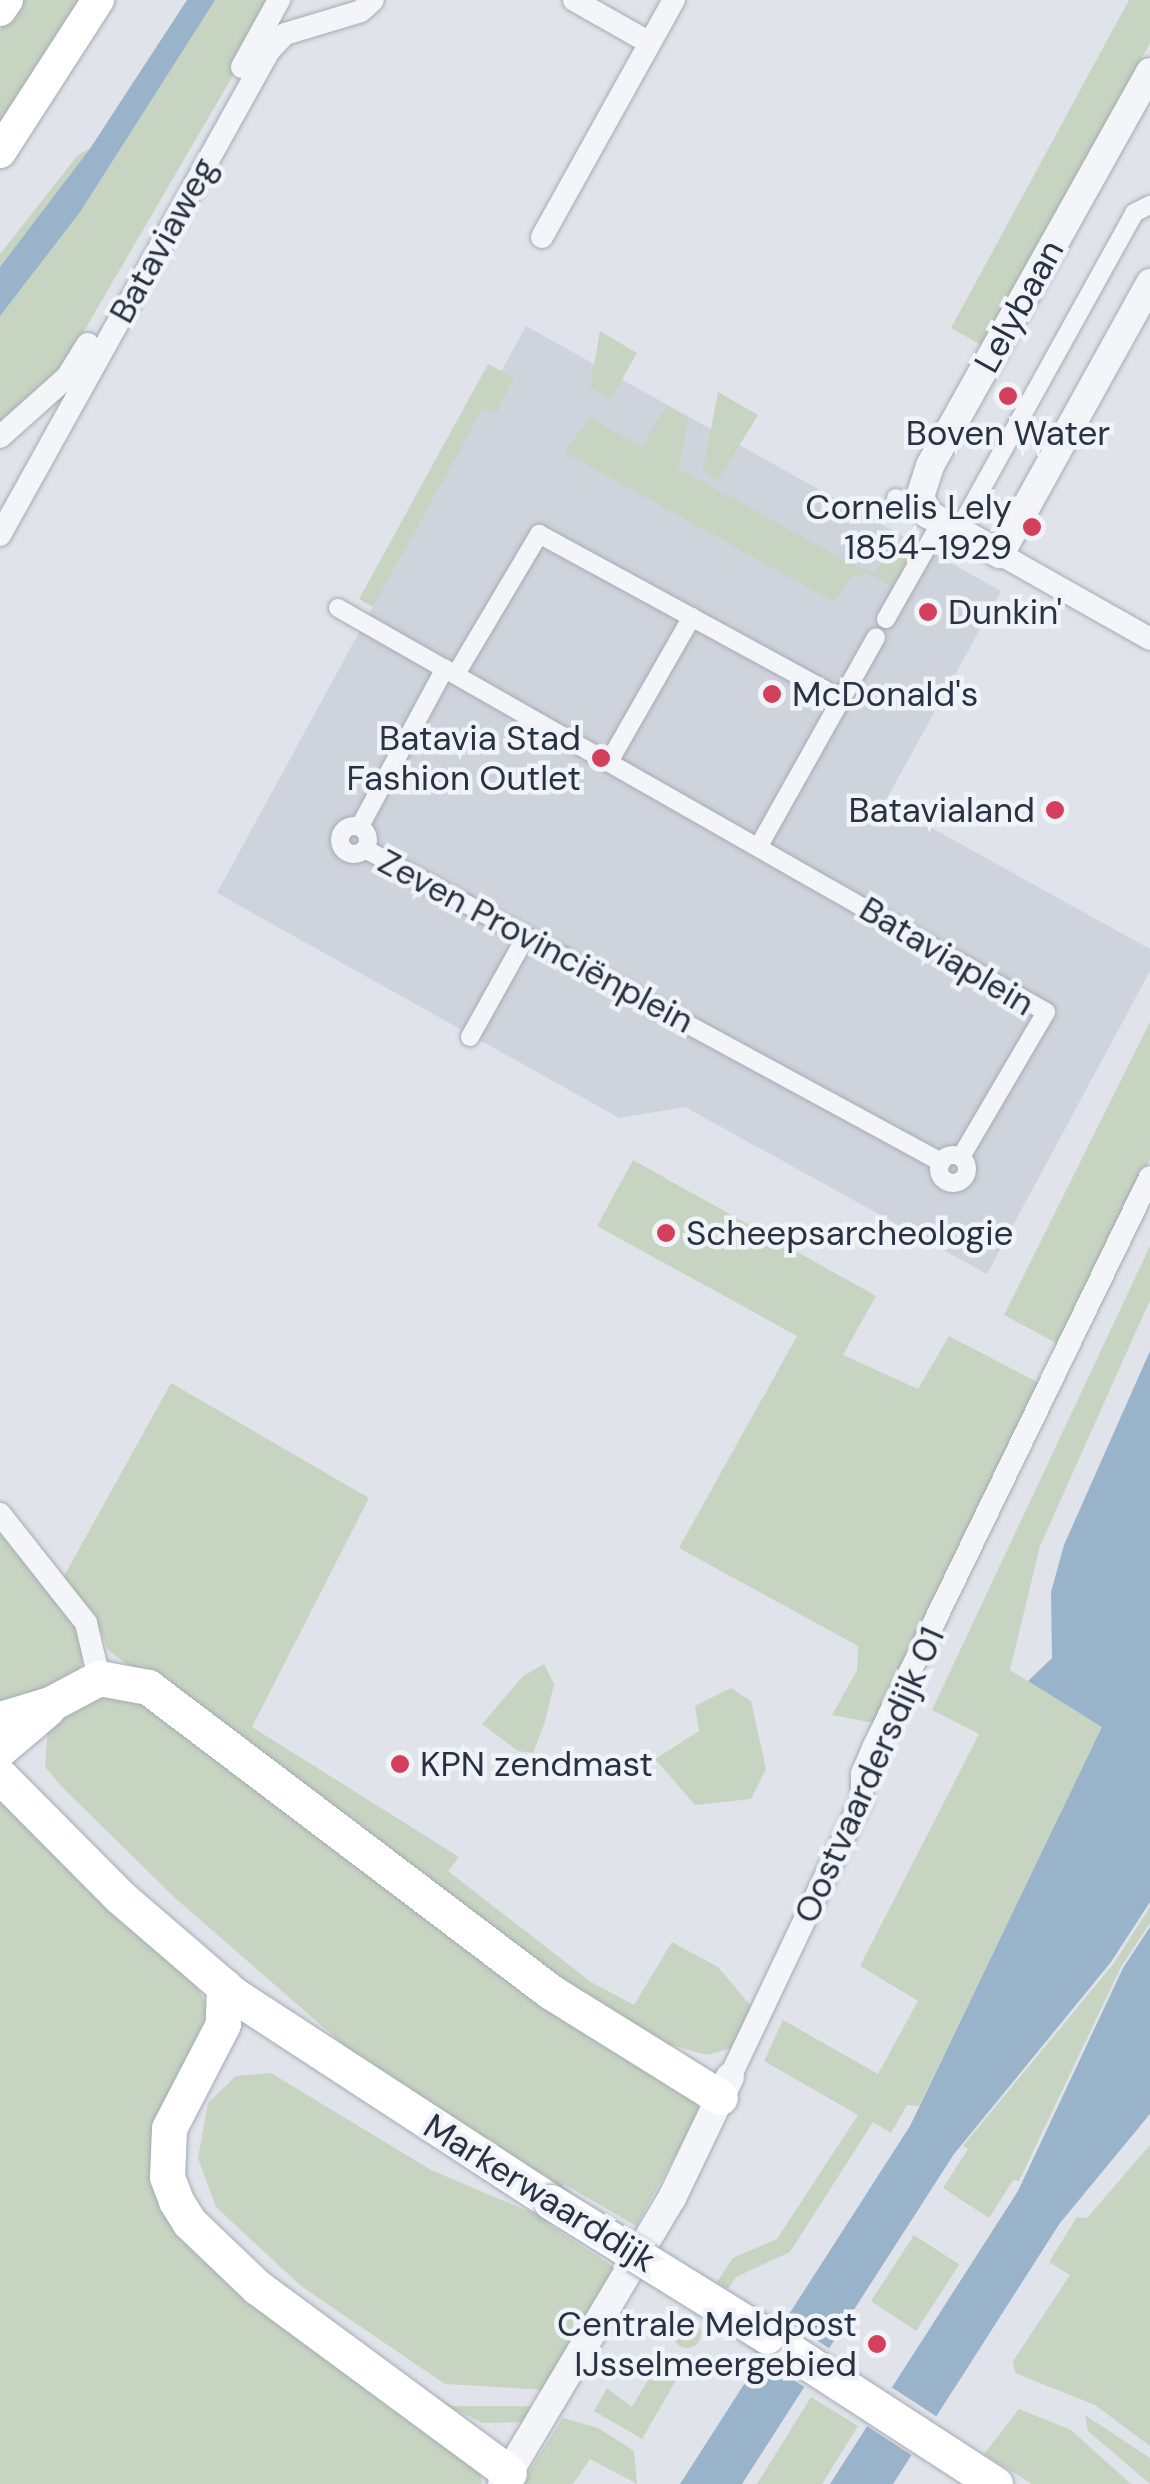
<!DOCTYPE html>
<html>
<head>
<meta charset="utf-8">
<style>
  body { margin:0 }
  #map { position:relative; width:1150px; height:2484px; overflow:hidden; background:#e0e4ea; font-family:"DM Sans",sans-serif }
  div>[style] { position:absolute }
  .built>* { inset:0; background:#ced3dc }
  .green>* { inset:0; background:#c6d4c1; transform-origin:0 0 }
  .round { border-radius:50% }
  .water>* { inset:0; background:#99b3cb }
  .pier>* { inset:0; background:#e0e4ea; transform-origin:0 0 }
  .roads { filter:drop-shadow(0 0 2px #a5abb4) drop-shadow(0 0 2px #a5abb4) }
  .pedestrian>* { height:18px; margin:-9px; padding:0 9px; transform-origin:9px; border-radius:9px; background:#f3f5f8 }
  .pedestrian>.ring { margin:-9px; padding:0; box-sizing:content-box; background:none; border:18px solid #f3f5f8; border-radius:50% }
  .minor>* { height:22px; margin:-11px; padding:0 11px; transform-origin:11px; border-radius:11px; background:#f3f5f8 }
  .tertiary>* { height:28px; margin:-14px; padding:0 14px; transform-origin:14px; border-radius:14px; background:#f3f5f8 }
  .secondary>* { height:32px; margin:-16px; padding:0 16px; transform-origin:16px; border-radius:16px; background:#fff }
  .primary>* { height:35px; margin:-17.5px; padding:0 17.5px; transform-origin:17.5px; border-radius:17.5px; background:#fff }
  .bridges { filter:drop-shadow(0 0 2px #9fa9b6) drop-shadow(0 0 2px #9fa9b6) }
  .primary-bridge>* { height:35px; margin:-17.5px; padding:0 17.5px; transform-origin:17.5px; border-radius:17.5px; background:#fff }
  .dots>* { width:28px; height:28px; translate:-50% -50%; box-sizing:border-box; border:5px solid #f0f3f7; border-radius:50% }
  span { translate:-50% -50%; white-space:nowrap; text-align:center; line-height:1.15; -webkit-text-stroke:9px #f0f3f7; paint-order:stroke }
  .street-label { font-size:35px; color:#283242 }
  .poi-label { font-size:35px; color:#283242 }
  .right { translate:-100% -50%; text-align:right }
  .left { translate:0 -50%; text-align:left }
</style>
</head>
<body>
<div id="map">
  <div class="built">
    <div style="clip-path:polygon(526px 326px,1001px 591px,885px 802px,1150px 949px,1150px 971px,987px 1274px,685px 1107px,619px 1118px,217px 893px)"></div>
  </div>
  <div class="green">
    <div style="clip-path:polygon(20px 0,83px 0,0 129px,0 30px)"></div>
    <div style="clip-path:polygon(187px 0,277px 0,66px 362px,0 422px,0 254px,78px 155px,112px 136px)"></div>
    <div style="clip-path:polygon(1129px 0,1150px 0,1150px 43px,985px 347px,951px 328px)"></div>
    <div style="clip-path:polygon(600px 331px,637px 353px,611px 399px,590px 388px)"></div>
    <div style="clip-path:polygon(488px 364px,514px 378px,496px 414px,483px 408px,373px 607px,359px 599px)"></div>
    <div style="clip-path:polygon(718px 392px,758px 415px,718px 480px,703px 471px)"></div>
    <div style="clip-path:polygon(666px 406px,688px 418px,679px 469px,854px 565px,874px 572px,908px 533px,919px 541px,892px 587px,866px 572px,862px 578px,854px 574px,834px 602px,564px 452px,590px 418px,642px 447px)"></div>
    <div style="clip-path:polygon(1150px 1022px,1150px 1159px,1060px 1345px,1004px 1315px)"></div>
    <div style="clip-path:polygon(633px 1160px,876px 1296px,843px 1355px,918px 1389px,949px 1336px,1041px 1384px,874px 1723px,832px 1715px,857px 1670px,858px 1646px,679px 1548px,797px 1336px,597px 1226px)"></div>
    <div style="clip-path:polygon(1150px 1246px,1150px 1300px,1040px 1546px,1010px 1670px,1103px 1727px,919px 2106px,907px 2105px,891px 2133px,873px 2122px,790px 2252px,736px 2277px,728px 2289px,717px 2282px,733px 2258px,777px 2239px,858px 2115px,764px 2061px,783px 2020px,878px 2074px,918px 2001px,860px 1966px,979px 1734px,932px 1710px)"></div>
    <div style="clip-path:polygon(171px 1383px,369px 1498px,252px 1727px,459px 1857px,448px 1871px,591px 1982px,634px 2005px,672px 1942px,718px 1967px,756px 2012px,739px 2046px,707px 2055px,657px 2041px,587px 2001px,109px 1651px,94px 1616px,63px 1578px)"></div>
    <div style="clip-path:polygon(0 1533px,78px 1629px,85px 1655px,77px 1676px,0 1706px)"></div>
    <div style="clip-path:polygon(544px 1664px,554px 1684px,545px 1722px,533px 1753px,518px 1751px,482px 1724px,523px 1676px)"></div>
    <div style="clip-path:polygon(731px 1688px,751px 1701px,766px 1769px,751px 1799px,695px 1805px,655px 1759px,699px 1731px,695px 1706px)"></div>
    <div style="clip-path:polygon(124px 1691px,685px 2083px,700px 2111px,636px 2226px,564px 2184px,557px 2193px,362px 2061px,174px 1897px,62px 1787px,45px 1767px,48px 1727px,83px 1695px)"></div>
    <div style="clip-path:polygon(0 1796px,199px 1990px,209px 2009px,208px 2026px,153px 2175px,478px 2461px,482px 2484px,0 2484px)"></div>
    <div style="clip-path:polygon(1150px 1907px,1150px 1923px,1121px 1967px,1019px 2181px,1013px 2180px,989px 2218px,943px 2188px,968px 2149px,963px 2146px,1114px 1963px)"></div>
    <div style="clip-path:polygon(271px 2073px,431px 2170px,530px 2212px,617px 2269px,548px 2390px,445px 2384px,301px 2286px,216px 2207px,198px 2158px,208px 2103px,236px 2076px)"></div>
    <div style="clip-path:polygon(1150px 2145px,1150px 2446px,1095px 2405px,1015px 2373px,1013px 2361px,1070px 2275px,1049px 2262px,1077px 2217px,1087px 2218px)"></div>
    <div style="left:914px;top:2235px;width:54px;height:79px;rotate:33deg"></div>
    <div class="round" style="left:673px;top:2320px;width:28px;height:28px"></div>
    <div style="clip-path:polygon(661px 2358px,682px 2370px,642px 2439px,594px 2411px,607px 2388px,632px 2407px)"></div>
    <div style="clip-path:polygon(409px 2387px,452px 2406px,540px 2406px,530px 2422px,483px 2423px)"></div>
    <div style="clip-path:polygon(811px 2397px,858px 2426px,822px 2484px,757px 2484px)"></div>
    <div style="clip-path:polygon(1019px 2409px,1071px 2430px,1131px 2484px,1032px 2484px,984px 2454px)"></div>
    <div style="clip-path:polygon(1085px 2415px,1150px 2458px,1150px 2484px,1088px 2431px)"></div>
    <div style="clip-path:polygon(563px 2418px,598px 2428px,634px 2451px,637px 2484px,590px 2459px,573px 2484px,521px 2484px)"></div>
  </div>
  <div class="water">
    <div style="clip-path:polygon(187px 0,215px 0,80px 212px,0 316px,0 267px,89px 150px)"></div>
    <div style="clip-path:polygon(1150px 1351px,1150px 1902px,1111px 1962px,954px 2154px,742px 2484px,680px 2484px,910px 2126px,1102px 1727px,1028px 1681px,1052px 1658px,1051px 1592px,1064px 1545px)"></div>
    <div style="clip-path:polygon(1150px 1927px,1150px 2114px,1060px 2223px,893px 2484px,830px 2484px,1018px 2191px,1123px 1968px)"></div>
  </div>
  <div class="pier">
    <div style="left:781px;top:2317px;width:62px;height:46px;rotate:33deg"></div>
    <div style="left:888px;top:2385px;width:62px;height:46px;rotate:33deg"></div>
  </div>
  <div class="roads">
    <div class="pedestrian">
      <div style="left:896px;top:498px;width:35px;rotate:27deg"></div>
      <div style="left:958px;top:531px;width:363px;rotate:-61deg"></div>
      <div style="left:1134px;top:213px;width:18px;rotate:-27deg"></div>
      <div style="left:338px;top:608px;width:815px;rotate:29.71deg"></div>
      <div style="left:1046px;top:1012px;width:168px;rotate:120.4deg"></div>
      <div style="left:886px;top:619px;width:112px;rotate:-60.4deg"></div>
      <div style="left:456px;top:674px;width:163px;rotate:-59.3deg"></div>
      <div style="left:539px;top:534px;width:345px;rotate:28.6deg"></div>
      <div style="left:610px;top:760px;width:165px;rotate:-60.2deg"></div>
      <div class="ring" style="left:340px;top:826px;width:10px;height:10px"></div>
      <div style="left:360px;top:826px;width:179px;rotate:-61.7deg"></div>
      <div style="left:760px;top:844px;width:237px;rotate:-60.7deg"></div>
      <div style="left:365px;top:849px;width:656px;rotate:28.52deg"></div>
      <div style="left:470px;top:1037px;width:111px;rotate:-60.9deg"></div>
      <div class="ring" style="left:939px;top:1155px;width:10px;height:10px"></div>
    </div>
    <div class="minor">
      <div style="left:574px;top:0;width:87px;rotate:29.5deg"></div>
      <div style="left:242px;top:67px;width:77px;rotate:-61.1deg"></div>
      <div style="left:542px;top:237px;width:271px;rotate:-60.9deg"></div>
      <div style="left:0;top:437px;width:90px;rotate:-41.8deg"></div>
      <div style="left:67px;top:377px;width:39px;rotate:-58deg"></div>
      <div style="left:0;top:535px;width:554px;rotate:-60.94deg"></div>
      <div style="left:269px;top:51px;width:23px;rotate:-47deg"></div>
      <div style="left:285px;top:34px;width:79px;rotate:-16.8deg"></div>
      <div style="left:361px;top:11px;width:16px;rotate:-43deg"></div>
      <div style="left:1000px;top:554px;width:172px;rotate:29.5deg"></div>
      <div style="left:0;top:1514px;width:139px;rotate:51.7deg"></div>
      <div style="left:86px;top:1623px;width:57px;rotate:76.7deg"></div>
      <div style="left:730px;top:2077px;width:308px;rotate:-64.6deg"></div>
      <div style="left:862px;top:1799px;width:25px;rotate:-90deg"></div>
      <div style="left:862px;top:1774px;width:30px;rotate:-67deg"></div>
      <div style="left:874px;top:1746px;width:632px;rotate:-64.12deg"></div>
    </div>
    <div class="tertiary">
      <div style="left:1150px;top:72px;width:451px;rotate:119.2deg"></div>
      <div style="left:930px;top:466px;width:33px;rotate:108deg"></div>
      <div style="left:920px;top:497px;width:19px;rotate:65deg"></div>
      <div style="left:928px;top:514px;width:82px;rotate:29.1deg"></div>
      <div style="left:1000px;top:554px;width:310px;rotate:-61deg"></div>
      <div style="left:502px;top:2484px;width:333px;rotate:-59.3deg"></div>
      <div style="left:672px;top:2198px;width:134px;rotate:-64.4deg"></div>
    </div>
    <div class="secondary">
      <div style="left:0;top:10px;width:12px;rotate:-55deg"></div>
      <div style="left:0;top:152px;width:181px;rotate:-57.2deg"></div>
    </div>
    <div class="primary">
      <div style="left:0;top:1719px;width:52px;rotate:-16.7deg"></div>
      <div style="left:50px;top:1704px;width:55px;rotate:-28deg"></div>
      <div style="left:99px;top:1678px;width:50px;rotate:10.4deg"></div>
      <div style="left:148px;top:1687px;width:505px;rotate:37.12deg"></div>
      <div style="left:551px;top:1992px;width:199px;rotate:31.9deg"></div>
      <div style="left:0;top:1749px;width:62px;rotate:-40.4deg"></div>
      <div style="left:0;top:1776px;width:170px;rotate:45.2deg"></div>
      <div style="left:120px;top:1897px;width:150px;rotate:40.7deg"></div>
      <div style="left:234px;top:1995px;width:379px;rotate:33.1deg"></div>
      <div style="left:224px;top:1986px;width:38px;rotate:92deg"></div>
      <div style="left:223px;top:2024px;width:117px;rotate:117.4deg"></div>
      <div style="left:169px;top:2128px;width:49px;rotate:92.3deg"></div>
      <div style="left:167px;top:2177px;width:26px;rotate:69deg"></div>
      <div style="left:176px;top:2201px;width:26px;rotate:58deg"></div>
      <div style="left:190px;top:2223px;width:93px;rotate:43.7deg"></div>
      <div style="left:257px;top:2287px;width:313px;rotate:36.4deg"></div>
      <div style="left:767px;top:2336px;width:272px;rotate:33deg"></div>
    </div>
  </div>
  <div class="bridges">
    <div class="primary-bridge">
      <div style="left:551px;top:2202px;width:254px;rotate:31.8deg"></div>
    </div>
  </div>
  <div class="dots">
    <div style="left:1008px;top:396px;background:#d4405b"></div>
    <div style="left:1032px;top:527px;background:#d4405b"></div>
    <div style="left:928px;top:612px;background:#d4405b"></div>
    <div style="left:772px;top:694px;background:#d4405b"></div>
    <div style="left:601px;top:758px;background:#d4405b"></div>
    <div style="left:1055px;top:810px;background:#d4405b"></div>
    <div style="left:666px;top:1233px;background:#d4405b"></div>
    <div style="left:400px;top:1764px;background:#d4405b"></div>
    <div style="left:877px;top:2344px;background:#d4405b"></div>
  </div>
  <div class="street-label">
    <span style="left:163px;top:240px;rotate:-61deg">Bataviaweg</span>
    <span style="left:1019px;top:306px;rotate:-61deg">Lelybaan</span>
    <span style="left:536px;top:941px;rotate:28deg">Zeven Provinciënplein</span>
    <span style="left:947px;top:956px;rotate:31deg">Bataviaplein</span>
    <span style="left:869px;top:1775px;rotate:-66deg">Oostvaardersdijk 01</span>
    <span style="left:540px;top:2193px;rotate:32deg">Markerwaarddijk</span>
  </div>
  <div class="poi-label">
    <span style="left:1008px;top:433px">Boven Water</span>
    <span class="right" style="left:1012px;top:527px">Cornelis Lely<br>1854-1929</span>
    <span class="left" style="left:948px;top:612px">Dunkin'</span>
    <span class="left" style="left:792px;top:694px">McDonald's</span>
    <span class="right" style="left:581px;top:758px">Batavia Stad<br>Fashion Outlet</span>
    <span class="right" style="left:1035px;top:810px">Batavialand</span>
    <span class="left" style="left:686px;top:1233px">Scheepsarcheologie</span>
    <span class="left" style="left:420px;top:1764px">KPN zendmast</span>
    <span class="right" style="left:857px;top:2344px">Centrale Meldpost<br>IJsselmeergebied</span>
  </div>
</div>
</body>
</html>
